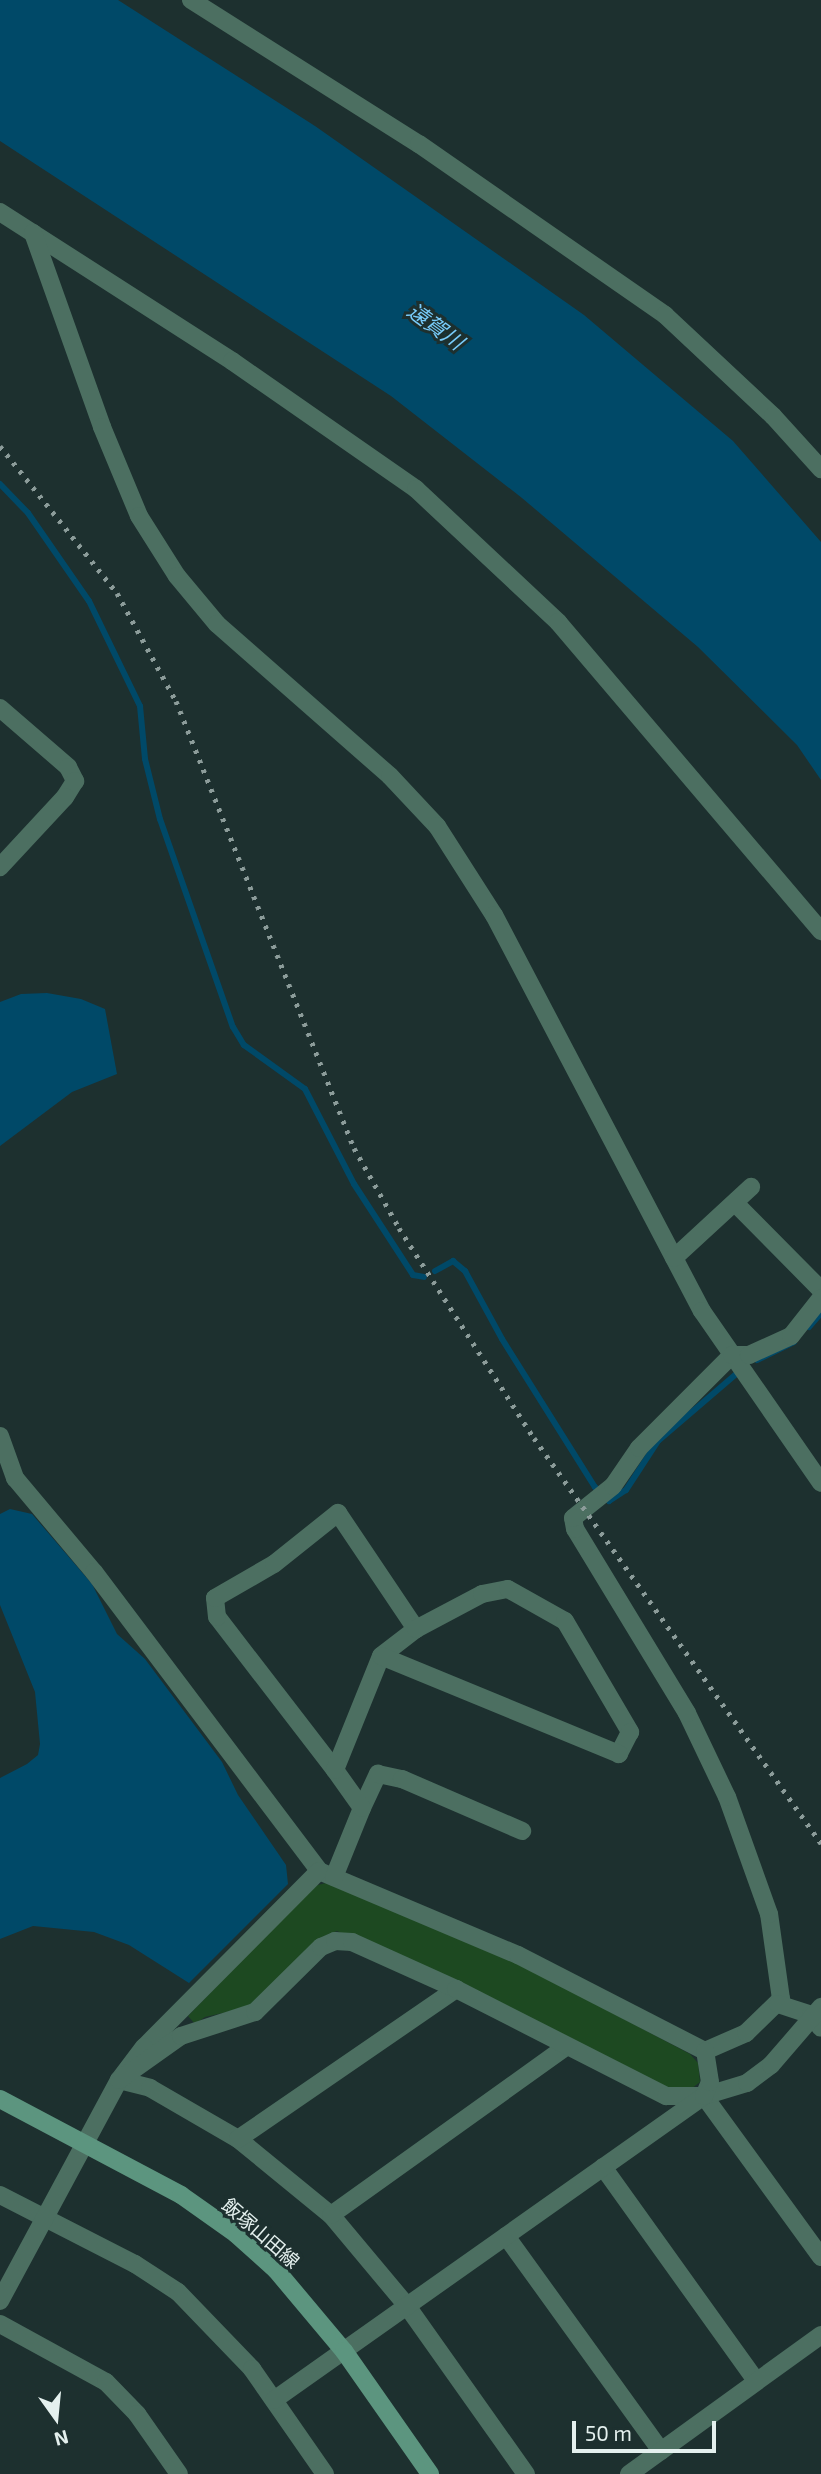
<!DOCTYPE html>
<html>
<head>
<meta charset="utf-8">
<style>
  body { margin:0 }
  #map { position:relative; width:821px; height:2474px; overflow:hidden; background:#1d302f; font-family:"Exo 2","Noto Sans JP",sans-serif }
  div>[style] { position:absolute }
  .green>* { inset:0; background:#1d4921 }
  .water>* { inset:0; background:#004968 }
  .stream>* { height:6px; margin:-3px; padding:0 3px; transform-origin:3px; border-radius:3px; background:#004968 }
  .street>* { height:18px; margin:-9px; padding:0 9px; transform-origin:9px; border-radius:9px; background:#4c6f61 }
  .secondary>* { height:18px; margin:-9px; padding:0 9px; transform-origin:9px; border-radius:9px; background:#5c957f }
  .rail>* { height:5px; margin-top:-2.5px; transform-origin:0; background:repeating-linear-gradient(90deg,#8c9c9a 0 3.5px,transparent 0 10.5px) }
  span { translate:-50% -50%; white-space:nowrap; text-align:center; line-height:1.15; -webkit-text-stroke:6px #1d302f; paint-order:stroke }
  .street-label { font-size:19px; color:#e4f0ee }
  .water-label { font-size:21px; color:#78ccfb; font-style:italic }
  .north { position:absolute; left:21px; top:2383px; width:70px; height:70px; -webkit-text-stroke:5px #1d302f; paint-order:stroke; rotate:165deg; font-size:19px; font-weight:700; line-height:28px; text-align:center; color:#e4f0ee }
  .north::after { content:''; display:block; margin:auto; width:24px; height:32px; background:#e4f0ee; clip-path:polygon(50% 0,100% 100%,50% 72%,0 100%) }
  .scale { position:absolute; left:572px; top:2421px; width:144px; height:32px; box-sizing:border-box; border:4px solid #e4f0ee; border-top:0; padding-left:9px; font-size:21px; line-height:24px; white-space:nowrap; color:#e4f0ee; -webkit-text-stroke:5px #1d302f; paint-order:stroke }
</style>
</head>
<body>
<div id="map">
  <div class="green">
    <div style="clip-path:polygon(330px 1882px,516px 1962px,690px 2054px,698px 2063px,700px 2082px,691px 2089px,671px 2090px,337px 1931px,322px 1937px,254px 2006px,205px 2017px,195px 2024px,188px 2016px,314px 1886px)"></div>
  </div>
  <div class="water">
    <div style="clip-path:polygon(0 0,118px 0,315px 126px,584px 315px,733px 441px,821px 542px,821px 780px,797px 745px,698px 647px,522px 498px,391px 396px,0 141px)"></div>
    <div style="clip-path:polygon(47px 993px,81px 999px,105px 1009px,117px 1074px,72px 1092px,0 1146px,0 1002px,21px 994px)"></div>
    <div style="clip-path:polygon(10px 1509px,32px 1514px,92px 1584px,117px 1634px,145px 1659px,222px 1762px,238px 1795px,286px 1865px,288px 1884px,189px 1983px,129px 1945px,94px 1932px,33px 1926px,0 1939px,0 1778px,27px 1764px,38px 1755px,40px 1744px,35px 1692px,0 1605px,0 1514px)"></div>
  </div>
  <div class="stream">
    <div style="left:0;top:484px;width:40px;rotate:46deg"></div>
    <div style="left:28px;top:513px;width:107px;rotate:55.3deg"></div>
    <div style="left:89px;top:601px;width:117px;rotate:64.1deg"></div>
    <div style="left:140px;top:706px;width:53px;rotate:84.6deg"></div>
    <div style="left:145px;top:759px;width:62px;rotate:76deg"></div>
    <div style="left:160px;top:819px;width:220px;rotate:70.7deg"></div>
    <div style="left:233px;top:1027px;width:21px;rotate:59deg"></div>
    <div style="left:244px;top:1045px;width:75px;rotate:35.8deg"></div>
    <div style="left:305px;top:1089px;width:107px;rotate:62.7deg"></div>
    <div style="left:354px;top:1184px;width:108px;rotate:57deg"></div>
    <div style="left:413px;top:1275px;width:11px;rotate:10deg"></div>
    <div style="left:435px;top:1271px;width:21px;rotate:-29deg"></div>
    <div style="left:453px;top:1261px;width:16px;rotate:40deg"></div>
    <div style="left:465px;top:1271px;width:77px;rotate:61.4deg"></div>
    <div style="left:502px;top:1339px;width:175px;rotate:57.9deg"></div>
    <div style="left:595px;top:1487px;width:20px;rotate:45deg"></div>
    <div style="left:609px;top:1501px;width:20px;rotate:-33deg"></div>
    <div style="left:626px;top:1490px;width:59px;rotate:-56.9deg"></div>
    <div style="left:658px;top:1441px;width:111px;rotate:-40.6deg"></div>
    <div style="left:809px;top:1327px;width:18px;rotate:-49deg"></div>
    <div style="left:757px;top:1360px;width:41px;rotate:-25.9deg"></div>
  </div>
  <div class="street">
    <div style="left:191px;top:0;width:270px;rotate:32.3deg"></div>
    <div style="left:419px;top:144px;width:300px;rotate:34.8deg"></div>
    <div style="left:665px;top:315px;width:148px;rotate:43.1deg"></div>
    <div style="left:773px;top:416px;width:72px;rotate:47.8deg"></div>
    <div style="left:0;top:212px;width:276px;rotate:32.7deg"></div>
    <div style="left:232px;top:361px;width:224px;rotate:34.8deg"></div>
    <div style="left:416px;top:489px;width:195px;rotate:43.1deg"></div>
    <div style="left:558px;top:622px;width:406px;rotate:49.6deg"></div>
    <div style="left:33px;top:233px;width:206px;rotate:70.4deg"></div>
    <div style="left:102px;top:427px;width:96px;rotate:67.4deg"></div>
    <div style="left:139px;top:516px;width:71px;rotate:57.7deg"></div>
    <div style="left:177px;top:576px;width:62px;rotate:50.2deg"></div>
    <div style="left:217px;top:624px;width:230px;rotate:41.3deg"></div>
    <div style="left:390px;top:776px;width:69px;rotate:46.8deg"></div>
    <div style="left:437px;top:826px;width:106px;rotate:57.4deg"></div>
    <div style="left:494px;top:915px;width:447px;rotate:62.3deg"></div>
    <div style="left:702px;top:1311px;width:209px;rotate:55.3deg"></div>
    <div style="left:0;top:708px;width:90px;rotate:40.9deg"></div>
    <div style="left:68px;top:767px;width:16px;rotate:63deg"></div>
    <div style="left:75px;top:781px;width:19px;rotate:122deg"></div>
    <div style="left:65px;top:797px;width:96px;rotate:132.9deg"></div>
    <div style="left:737px;top:1205px;width:120px;rotate:45.3deg"></div>
    <div style="left:674px;top:1258px;width:105px;rotate:-42.7deg"></div>
    <div style="left:0;top:1436px;width:45px;rotate:70.3deg"></div>
    <div style="left:15px;top:1478px;width:123px;rotate:50deg"></div>
    <div style="left:94px;top:1572px;width:374px;rotate:53deg"></div>
    <div style="left:319px;top:1871px;width:216px;rotate:22.9deg"></div>
    <div style="left:518px;top:1955px;width:210px;rotate:27.2deg"></div>
    <div style="left:705px;top:2051px;width:45px;rotate:-23.7deg"></div>
    <div style="left:746px;top:2033px;width:49px;rotate:-44.2deg"></div>
    <div style="left:781px;top:1999px;width:86px;rotate:-98deg"></div>
    <div style="left:769px;top:1914px;width:124px;rotate:-109.7deg"></div>
    <div style="left:727px;top:1797px;width:93px;rotate:-115.5deg"></div>
    <div style="left:687px;top:1713px;width:215px;rotate:-121.3deg"></div>
    <div style="left:575px;top:1529px;width:11px;rotate:-100deg"></div>
    <div style="left:573px;top:1518px;width:51px;rotate:-38.7deg"></div>
    <div style="left:613px;top:1486px;width:46px;rotate:-55.6deg"></div>
    <div style="left:639px;top:1448px;width:132px;rotate:-45deg"></div>
    <div style="left:732px;top:1355px;width:17px"></div>
    <div style="left:749px;top:1355px;width:46px;rotate:-24.3deg"></div>
    <div style="left:791px;top:1336px;width:48px;rotate:-51.7deg"></div>
    <div style="left:335px;top:1770px;width:193px;rotate:-127.6deg"></div>
    <div style="left:217px;top:1617px;width:19px;rotate:-96deg"></div>
    <div style="left:215px;top:1598px;width:68px;rotate:-30deg"></div>
    <div style="left:274px;top:1564px;width:82px;rotate:-38.6deg"></div>
    <div style="left:338px;top:1513px;width:140px;rotate:56.1deg"></div>
    <div style="left:362px;top:1808px;width:38px;rotate:-65deg"></div>
    <div style="left:378px;top:1774px;width:25px;rotate:12deg"></div>
    <div style="left:402px;top:1779px;width:131px;rotate:23.4deg"></div>
    <div style="left:319px;top:1871px;width:248px;rotate:134.8deg"></div>
    <div style="left:144px;top:2047px;width:41px;rotate:127.1deg"></div>
    <div style="left:119px;top:2080px;width:32px;rotate:14deg"></div>
    <div style="left:150px;top:2088px;width:102px;rotate:30.1deg"></div>
    <div style="left:238px;top:2139px;width:120px;rotate:39.3deg"></div>
    <div style="left:331px;top:2215px;width:119px;rotate:50.1deg"></div>
    <div style="left:407px;top:2306px;width:206px;rotate:54.7deg"></div>
    <div style="left:334px;top:1877px;width:74px;rotate:-67.9deg"></div>
    <div style="left:362px;top:1808px;width:47px;rotate:-125.4deg"></div>
    <div style="left:335px;top:1770px;width:123px;rotate:-68deg"></div>
    <div style="left:381px;top:1656px;width:44px;rotate:-37.6deg"></div>
    <div style="left:416px;top:1629px;width:75px;rotate:-27.9deg"></div>
    <div style="left:482px;top:1594px;width:26px;rotate:-11deg"></div>
    <div style="left:508px;top:1589px;width:65px;rotate:29.3deg"></div>
    <div style="left:565px;top:1621px;width:129px;rotate:59.6deg"></div>
    <div style="left:630px;top:1732px;width:25px;rotate:117deg"></div>
    <div style="left:619px;top:1754px;width:257px;rotate:-157.6deg"></div>
    <div style="left:778px;top:2004px;width:35px;rotate:18deg"></div>
    <div style="left:811px;top:2015px;width:16px;rotate:52deg"></div>
    <div style="left:704px;top:2096px;width:199px;rotate:54deg"></div>
    <div style="left:238px;top:2139px;width:265px;rotate:-34.5deg"></div>
    <div style="left:603px;top:2167px;width:263px;rotate:54.4deg"></div>
    <div style="left:0;top:2195px;width:152px;rotate:27.1deg"></div>
    <div style="left:135px;top:2264px;width:51px;rotate:33.1deg"></div>
    <div style="left:178px;top:2292px;width:107px;rotate:46.1deg"></div>
    <div style="left:252px;top:2369px;width:128px;rotate:55.2deg"></div>
    <div style="left:331px;top:2215px;width:290px;rotate:-35.6deg"></div>
    <div style="left:506px;top:2236px;width:265px;rotate:54.2deg"></div>
    <div style="left:0;top:2301px;width:251px;rotate:-61.7deg"></div>
    <div style="left:119px;top:2080px;width:76px;rotate:-35.4deg"></div>
    <div style="left:181px;top:2036px;width:78px;rotate:-18deg"></div>
    <div style="left:255px;top:2012px;width:93px;rotate:-44.6deg"></div>
    <div style="left:321px;top:1947px;width:15px;rotate:-23deg"></div>
    <div style="left:335px;top:1941px;width:17px;rotate:3deg"></div>
    <div style="left:352px;top:1942px;width:114px;rotate:24.3deg"></div>
    <div style="left:456px;top:1989px;width:236px;rotate:27deg"></div>
    <div style="left:666px;top:2096px;width:38px"></div>
    <div style="left:704px;top:2096px;width:45px;rotate:-16.8deg"></div>
    <div style="left:747px;top:2083px;width:30px;rotate:-37deg"></div>
    <div style="left:771px;top:2065px;width:77px;rotate:-49.2deg"></div>
    <div style="left:0;top:2324px;width:121px;rotate:28.7deg"></div>
    <div style="left:106px;top:2382px;width:45px;rotate:45.9deg"></div>
    <div style="left:137px;top:2414px;width:73px;rotate:55deg"></div>
    <div style="left:274px;top:2400px;width:527px;rotate:-35.26deg"></div>
    <div style="left:704px;top:2096px;width:15px;rotate:-67deg"></div>
    <div style="left:710px;top:2082px;width:31px;rotate:-99deg"></div>
    <div style="left:629px;top:2474px;width:237px;rotate:-35.9deg"></div>
  </div>
  <div class="secondary">
    <div style="left:0;top:2099px;width:205px;rotate:27.9deg"></div>
    <div style="left:181px;top:2195px;width:67px;rotate:35.3deg"></div>
    <div style="left:236px;top:2234px;width:54px;rotate:42deg"></div>
    <div style="left:276px;top:2270px;width:106px;rotate:50deg"></div>
    <div style="left:344px;top:2351px;width:150px;rotate:55deg"></div>
  </div>
  <div class="rail">
    <div style="left:0;top:446px;width:188px;rotate:51.5deg"></div>
    <div style="left:117px;top:593px;width:123px;rotate:61.4deg"></div>
    <div style="left:176px;top:701px;width:481px;rotate:68.3deg"></div>
    <div style="left:354px;top:1148px;width:92px;rotate:60.6deg"></div>
    <div style="left:399px;top:1228px;width:250px;rotate:57.3deg"></div>
    <div style="left:534px;top:1438px;width:497px;rotate:54.7deg"></div>
  </div>
  <div class="street-label">
    <span style="left:261px;top:2233px;rotate:41deg">飯塚山田線</span>
  </div>
  <div class="water-label">
    <span style="left:436px;top:326px;rotate:36deg">遠賀川</span>
  </div>
  <div class="north">N</div>
  <div class="scale">50 m</div>
</div>
</body>
</html>
